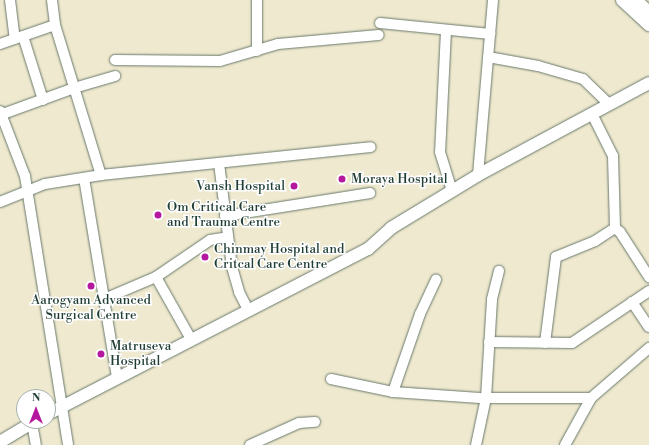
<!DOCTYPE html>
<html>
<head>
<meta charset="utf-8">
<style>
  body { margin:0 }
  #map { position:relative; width:649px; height:445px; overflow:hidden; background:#efe9cf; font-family:"Libre Bodoni",serif }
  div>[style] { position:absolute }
  .roads { filter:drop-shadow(0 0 1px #68796a) drop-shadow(0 0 1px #68796a) }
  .minor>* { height:10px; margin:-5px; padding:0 5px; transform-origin:5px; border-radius:5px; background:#fff }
  .major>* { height:12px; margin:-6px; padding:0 6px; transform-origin:6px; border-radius:6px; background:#fff }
  .dots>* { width:11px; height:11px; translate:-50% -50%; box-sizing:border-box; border:2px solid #fff; border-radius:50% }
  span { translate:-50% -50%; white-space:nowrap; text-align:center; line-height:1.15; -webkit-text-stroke:3px #fff; paint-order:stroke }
  .poi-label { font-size:13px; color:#1f3d34 }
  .left { translate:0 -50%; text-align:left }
  .right { translate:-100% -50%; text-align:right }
  .north { position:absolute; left:16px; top:389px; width:40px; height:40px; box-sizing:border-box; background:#fff; border:1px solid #a5b1ae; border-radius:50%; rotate:0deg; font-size:11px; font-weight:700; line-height:16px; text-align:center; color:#1f3d34 }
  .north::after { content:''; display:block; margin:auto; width:14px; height:18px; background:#b5179e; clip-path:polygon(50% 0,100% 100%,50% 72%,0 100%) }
</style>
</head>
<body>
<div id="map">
  <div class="roads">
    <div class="minor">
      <div style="left:10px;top:0;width:39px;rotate:83deg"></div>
      <div style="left:52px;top:0;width:25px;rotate:83deg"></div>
      <div style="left:55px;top:25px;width:157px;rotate:73deg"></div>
      <div style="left:257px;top:0;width:51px;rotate:90deg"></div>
      <div style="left:380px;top:23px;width:111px;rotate:5.7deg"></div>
      <div style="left:446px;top:31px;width:121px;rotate:92.8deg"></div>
      <div style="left:440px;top:152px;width:41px;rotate:72.9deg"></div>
      <div style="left:23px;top:36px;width:67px;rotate:72.6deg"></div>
      <div style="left:0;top:44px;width:58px;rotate:-19.1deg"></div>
      <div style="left:488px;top:57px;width:51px;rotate:10.2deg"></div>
      <div style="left:538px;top:66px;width:47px;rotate:16.1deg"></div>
      <div style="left:583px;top:79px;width:37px;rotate:44deg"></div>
      <div style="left:115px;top:60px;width:105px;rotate:0.5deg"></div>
      <div style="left:220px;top:61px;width:60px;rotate:-16.3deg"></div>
      <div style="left:278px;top:44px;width:101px;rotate:-5.1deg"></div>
      <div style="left:0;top:111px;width:70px;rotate:69deg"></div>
      <div style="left:25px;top:176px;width:272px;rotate:80.9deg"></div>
      <div style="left:592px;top:114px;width:47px;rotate:63.4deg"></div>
      <div style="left:613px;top:156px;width:72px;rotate:88.4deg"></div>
      <div style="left:615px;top:228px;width:6px;rotate:39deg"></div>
      <div style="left:620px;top:232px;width:54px;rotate:57.2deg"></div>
      <div style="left:0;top:115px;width:79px;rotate:-20deg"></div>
      <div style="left:74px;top:88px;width:43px;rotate:-16.3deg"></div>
      <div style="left:219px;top:163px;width:105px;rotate:82.9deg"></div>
      <div style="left:232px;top:267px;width:26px;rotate:74deg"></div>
      <div style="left:239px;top:292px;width:20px;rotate:63deg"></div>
      <div style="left:478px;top:175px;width:176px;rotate:-85.1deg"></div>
      <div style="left:84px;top:178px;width:202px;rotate:80.6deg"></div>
      <div style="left:0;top:202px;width:48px;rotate:-21.8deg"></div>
      <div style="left:45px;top:184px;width:57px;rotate:-9.1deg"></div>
      <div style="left:101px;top:175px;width:271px;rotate:-5.9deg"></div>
      <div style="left:225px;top:216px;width:147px;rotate:-9deg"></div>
      <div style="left:156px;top:277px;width:71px;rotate:60.6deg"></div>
      <div style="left:104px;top:299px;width:56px;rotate:-22.9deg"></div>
      <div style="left:156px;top:277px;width:65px;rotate:-34.4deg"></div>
      <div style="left:210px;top:240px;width:18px;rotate:-9deg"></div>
      <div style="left:632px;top:302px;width:30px;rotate:56deg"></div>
      <div style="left:489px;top:342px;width:83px;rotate:0.7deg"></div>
      <div style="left:572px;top:343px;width:93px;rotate:-34deg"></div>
      <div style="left:545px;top:343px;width:87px;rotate:-82.7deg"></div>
      <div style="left:556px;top:257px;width:42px;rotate:-22.3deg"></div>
      <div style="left:595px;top:241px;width:24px;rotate:-33deg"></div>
      <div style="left:331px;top:379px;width:63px;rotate:11.8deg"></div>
      <div style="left:393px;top:392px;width:87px;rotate:3.9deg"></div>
      <div style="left:480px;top:398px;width:111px"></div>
      <div style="left:393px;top:392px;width:83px;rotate:-70.9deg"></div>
      <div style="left:420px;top:314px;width:38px;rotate:-65deg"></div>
      <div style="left:32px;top:423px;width:22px;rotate:80deg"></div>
      <div style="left:250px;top:445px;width:54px;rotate:-24.2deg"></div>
      <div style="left:299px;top:423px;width:16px;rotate:-4deg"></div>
      <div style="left:476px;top:445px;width:48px;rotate:-78deg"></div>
      <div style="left:486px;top:398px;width:99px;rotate:-86.5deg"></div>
      <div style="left:492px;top:299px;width:29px;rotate:-76deg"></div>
      <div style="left:565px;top:445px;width:54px;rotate:-61deg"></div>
      <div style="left:591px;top:398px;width:77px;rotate:-40.8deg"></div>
    </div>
    <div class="major">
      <div style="left:622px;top:0;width:37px;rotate:43deg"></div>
      <div style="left:636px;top:0;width:18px;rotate:43deg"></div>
      <div style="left:48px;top:414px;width:360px;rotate:-27.3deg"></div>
      <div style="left:368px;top:249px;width:31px;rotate:-42deg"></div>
      <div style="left:391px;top:228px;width:102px;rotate:-31.3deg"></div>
      <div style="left:478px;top:175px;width:194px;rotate:-28.3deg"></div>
      <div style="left:0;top:442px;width:41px;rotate:-31deg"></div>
    </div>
  </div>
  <div class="dots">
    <div style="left:342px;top:179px;background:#b5179e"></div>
    <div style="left:294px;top:186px;background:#b5179e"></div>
    <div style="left:158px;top:215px;background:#b5179e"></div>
    <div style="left:205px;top:257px;background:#b5179e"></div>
    <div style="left:91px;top:286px;background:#b5179e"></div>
    <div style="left:101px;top:354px;background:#b5179e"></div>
  </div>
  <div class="poi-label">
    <span class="left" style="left:351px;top:179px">Moraya Hospital</span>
    <span class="right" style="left:285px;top:186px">Vansh Hospital</span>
    <span class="left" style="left:167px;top:215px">Om Critical Care<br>and Trauma Centre</span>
    <span class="left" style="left:214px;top:257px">Chinmay Hospital and<br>Critcal Care Centre</span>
    <span style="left:91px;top:308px">Aarogyam Advanced<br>Surgical Centre</span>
    <span class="left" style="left:110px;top:354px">Matruseva<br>Hospital</span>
  </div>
  <div class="north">N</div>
</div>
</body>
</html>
